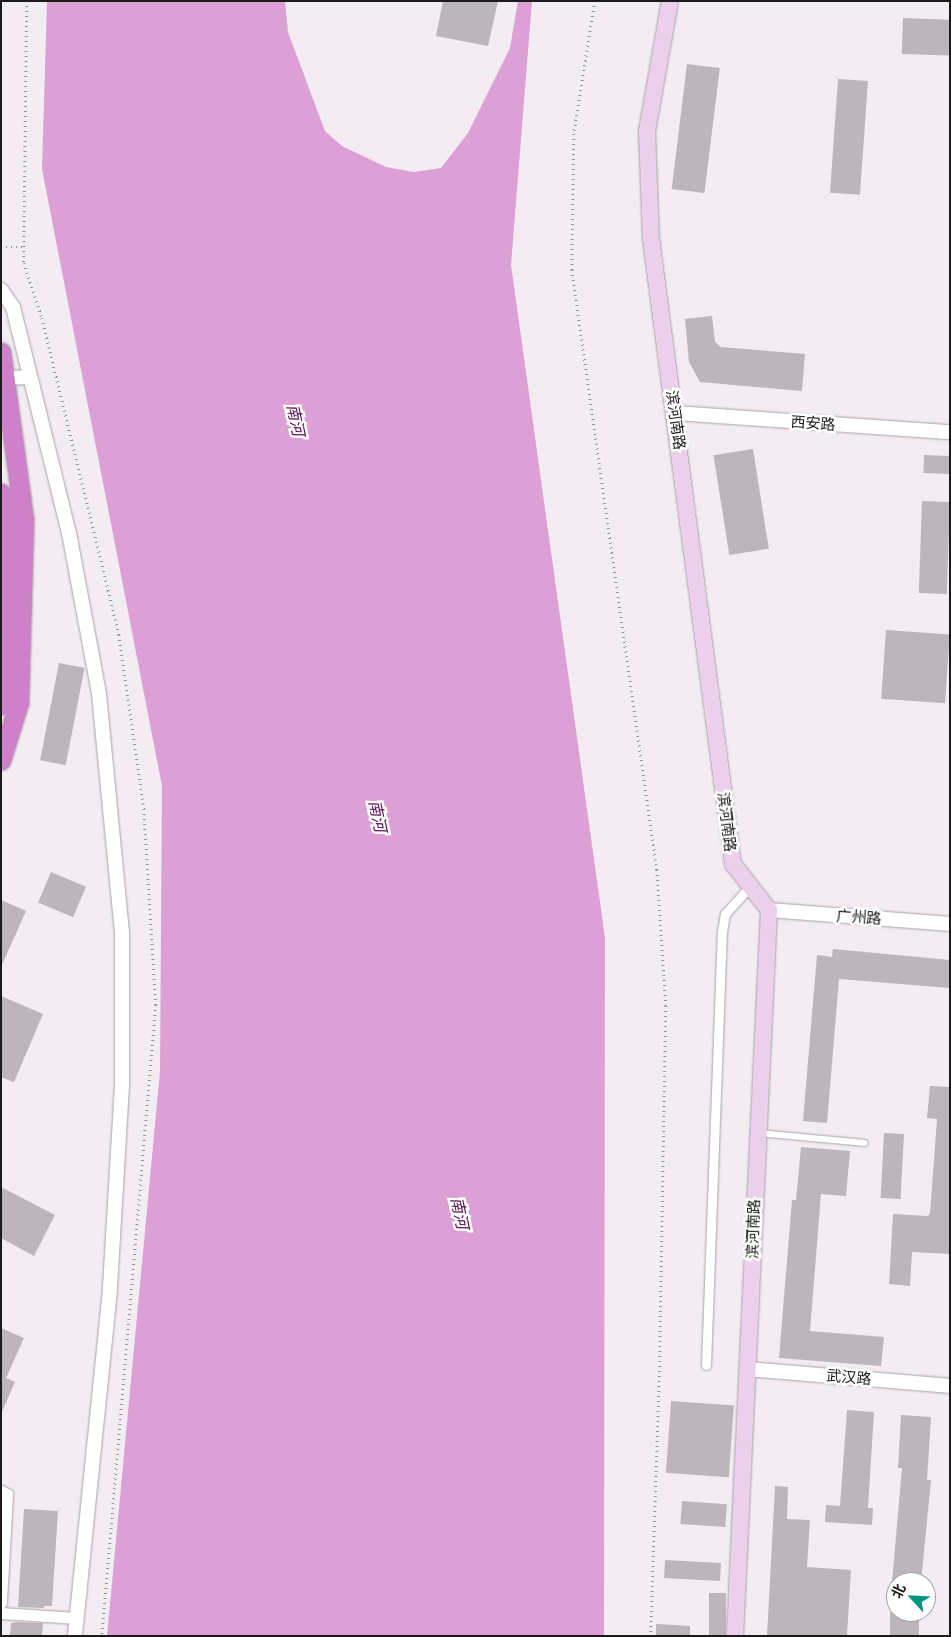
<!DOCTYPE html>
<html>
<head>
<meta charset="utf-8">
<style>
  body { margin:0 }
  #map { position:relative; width:951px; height:1637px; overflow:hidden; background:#f3ecf2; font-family:"Asap Condensed","Noto Sans SC",sans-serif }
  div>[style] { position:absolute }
  .water>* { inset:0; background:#dca0d6 }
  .building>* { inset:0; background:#bcb5bb; transform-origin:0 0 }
  .path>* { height:2.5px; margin-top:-1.25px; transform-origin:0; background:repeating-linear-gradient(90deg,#989397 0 1px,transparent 0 5px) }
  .roads { filter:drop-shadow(0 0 1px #aaa3a9) drop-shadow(0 0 1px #aaa3a9) }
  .service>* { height:5.5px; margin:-2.75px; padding:0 2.75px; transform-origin:2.75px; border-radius:2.75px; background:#fff }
  .pedestrian>* { height:9px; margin:-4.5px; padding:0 4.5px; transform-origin:4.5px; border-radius:4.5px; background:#fff }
  .minor>* { height:11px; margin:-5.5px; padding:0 5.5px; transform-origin:5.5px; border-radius:5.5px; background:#fff }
  .tertiary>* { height:14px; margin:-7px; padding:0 7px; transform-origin:7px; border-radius:7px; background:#fff }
  .secondary>* { height:16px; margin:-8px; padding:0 8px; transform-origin:8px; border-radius:8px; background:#ecd0eb }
  .trunk>* { height:19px; margin:-9.5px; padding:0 9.5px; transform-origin:9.5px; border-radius:9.5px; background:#ce80c8 }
  span { translate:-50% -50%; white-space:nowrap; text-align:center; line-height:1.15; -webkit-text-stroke:5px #fff; paint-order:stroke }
  .street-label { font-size:15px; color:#1c191b }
  .water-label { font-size:16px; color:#550d52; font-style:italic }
  .frame { position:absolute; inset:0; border:2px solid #1c191b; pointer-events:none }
  .north { position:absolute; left:886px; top:1572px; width:50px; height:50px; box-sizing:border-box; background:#fff; border:1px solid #a4a3a4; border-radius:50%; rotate:295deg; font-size:14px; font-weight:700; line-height:20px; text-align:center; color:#1c191b }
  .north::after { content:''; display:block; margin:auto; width:18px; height:22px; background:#059583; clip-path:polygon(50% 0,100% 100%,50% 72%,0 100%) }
</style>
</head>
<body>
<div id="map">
  <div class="water">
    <div style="clip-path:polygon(47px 1px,285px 1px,288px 32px,325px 131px,342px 146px,386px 167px,414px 172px,441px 168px,468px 133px,510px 48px,518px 1px,532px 1px,511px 265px,605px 938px,604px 1636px,107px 1636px,160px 1071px,162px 786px,42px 169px)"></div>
  </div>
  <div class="building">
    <div style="clip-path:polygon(443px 1px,498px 1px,488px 46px,436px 36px)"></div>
    <div style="left:903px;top:18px;width:47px;height:36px;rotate:2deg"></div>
    <div style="left:687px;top:64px;width:33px;height:126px;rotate:7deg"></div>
    <div style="left:838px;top:79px;width:30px;height:114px;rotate:4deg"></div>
    <div style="clip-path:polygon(712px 316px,715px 342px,721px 347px,805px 354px,802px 391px,700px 382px,689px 362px,685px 319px)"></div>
    <div style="left:753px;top:449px;width:101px;height:40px;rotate:81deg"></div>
    <div style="left:924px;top:455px;width:26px;height:18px;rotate:2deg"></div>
    <div style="left:922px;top:501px;width:28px;height:92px;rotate:2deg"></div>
    <div style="left:886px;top:630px;width:64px;height:69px;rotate:4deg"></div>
    <div style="left:59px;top:663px;width:26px;height:99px;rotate:11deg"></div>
    <div style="left:51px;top:872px;width:38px;height:33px;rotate:23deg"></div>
    <div style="clip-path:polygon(1px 900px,26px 911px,1px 967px)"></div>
    <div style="clip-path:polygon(833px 949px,950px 960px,950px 988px,839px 979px,827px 1123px,803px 1121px,817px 955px,832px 957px)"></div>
    <div style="clip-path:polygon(1px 996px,43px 1014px,14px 1082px,1px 1077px)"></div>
    <div style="clip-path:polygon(930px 1086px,950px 1087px,950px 1254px,912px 1252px,910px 1286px,889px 1284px,893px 1214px,928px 1216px,930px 1213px,937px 1119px,927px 1118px)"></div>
    <div style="left:884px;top:1133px;width:20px;height:65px;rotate:3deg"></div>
    <div style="clip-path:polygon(801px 1147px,850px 1151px,846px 1196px,821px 1194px,810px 1331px,884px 1337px,881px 1366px,779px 1358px,792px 1200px,796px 1200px)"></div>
    <div style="clip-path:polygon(1px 1187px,55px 1215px,34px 1256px,1px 1238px)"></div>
    <div style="clip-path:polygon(1px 1328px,24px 1338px,6px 1378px,15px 1382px,1px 1414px)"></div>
    <div style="left:671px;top:1401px;width:63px;height:72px;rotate:4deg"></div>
    <div style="clip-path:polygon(847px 1410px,874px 1412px,868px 1508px,873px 1508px,872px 1525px,825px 1522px,826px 1505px,840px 1506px)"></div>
    <div style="clip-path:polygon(901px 1415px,931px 1417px,927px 1480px,931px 1480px,921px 1582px,892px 1582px,902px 1468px,898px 1468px)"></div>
    <div style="clip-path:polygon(775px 1486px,788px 1487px,787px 1519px,810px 1520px,807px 1567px,851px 1570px,847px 1636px,767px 1636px)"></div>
    <div style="left:682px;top:1501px;width:45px;height:23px;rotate:4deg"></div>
    <div style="clip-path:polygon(24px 1509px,58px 1511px,52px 1606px,44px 1606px,44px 1608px,18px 1607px)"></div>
    <div style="left:665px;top:1560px;width:56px;height:18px;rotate:3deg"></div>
    <div style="left:709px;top:1593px;width:17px;height:43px"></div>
    <div style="left:890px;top:1612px;width:29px;height:24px"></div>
    <div style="clip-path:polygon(17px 1622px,43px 1623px,42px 1636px,10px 1636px,11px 1623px)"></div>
    <div style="clip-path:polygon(656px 1624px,690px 1626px,690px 1636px,656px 1636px)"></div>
  </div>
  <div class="path">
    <div style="left:27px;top:1px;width:262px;rotate:90.7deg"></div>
    <div style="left:24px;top:263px;width:58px;rotate:71.9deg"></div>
    <div style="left:42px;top:318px;width:326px;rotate:76.3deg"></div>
    <div style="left:119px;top:635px;width:176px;rotate:81.8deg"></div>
    <div style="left:144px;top:809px;width:196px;rotate:86.5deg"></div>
    <div style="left:156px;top:1005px;width:633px;rotate:94.89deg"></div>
    <div style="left:595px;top:1px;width:135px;rotate:99deg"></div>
    <div style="left:574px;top:134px;width:136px;rotate:90.8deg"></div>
    <div style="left:572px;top:270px;width:606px;rotate:81.94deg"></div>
    <div style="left:657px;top:870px;width:136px;rotate:86.2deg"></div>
    <div style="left:666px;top:1006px;width:355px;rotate:91deg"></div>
    <div style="left:660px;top:1361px;width:275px;rotate:91.9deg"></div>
    <div style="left:1px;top:247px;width:23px"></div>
  </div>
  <div class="roads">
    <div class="service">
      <div style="left:759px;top:1133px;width:106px;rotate:5.4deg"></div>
    </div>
    <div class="pedestrian">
      <div style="left:706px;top:1365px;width:433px;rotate:-87.9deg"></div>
      <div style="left:722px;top:932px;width:18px;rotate:-81deg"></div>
      <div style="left:725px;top:914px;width:38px;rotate:-48deg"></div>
    </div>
    <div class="minor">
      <div style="left:1px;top:1491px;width:7px;rotate:27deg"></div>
      <div style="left:7px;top:1494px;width:109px;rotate:93.2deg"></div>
      <div style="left:1px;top:1613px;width:76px;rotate:3.8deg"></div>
    </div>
    <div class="tertiary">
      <div style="left:1px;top:290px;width:21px;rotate:55deg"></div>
      <div style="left:13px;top:307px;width:233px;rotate:76.1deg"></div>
      <div style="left:69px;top:533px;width:164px;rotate:79.4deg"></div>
      <div style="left:99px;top:694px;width:239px;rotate:84.5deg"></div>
      <div style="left:122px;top:932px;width:153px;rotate:90deg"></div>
      <div style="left:122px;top:1085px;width:205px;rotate:93.4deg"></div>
      <div style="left:110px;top:1290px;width:348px;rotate:95.8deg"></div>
      <div style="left:5px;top:378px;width:25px;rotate:-2deg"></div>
      <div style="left:675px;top:413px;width:276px;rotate:4deg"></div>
      <div style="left:769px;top:910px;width:182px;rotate:4.4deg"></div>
      <div style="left:748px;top:1369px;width:203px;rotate:4.8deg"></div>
    </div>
    <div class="secondary">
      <div style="left:670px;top:1px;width:132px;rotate:100deg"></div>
      <div style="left:647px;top:131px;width:108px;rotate:87.9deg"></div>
      <div style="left:651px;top:239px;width:630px;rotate:82.53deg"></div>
      <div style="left:733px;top:864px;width:58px;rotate:52deg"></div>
      <div style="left:769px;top:910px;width:727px;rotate:92.68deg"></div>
    </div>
    <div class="trunk">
      <div style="left:1px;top:352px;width:170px;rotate:82.2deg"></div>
      <div style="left:24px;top:520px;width:182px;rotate:91.6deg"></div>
      <div style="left:19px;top:702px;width:61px;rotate:107.2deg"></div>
      <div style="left:1px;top:493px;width:31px;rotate:83deg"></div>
      <div style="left:5px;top:524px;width:181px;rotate:91.3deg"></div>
    </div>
  </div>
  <div class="street-label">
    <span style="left:676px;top:420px;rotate:82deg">滨河南路</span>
    <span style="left:813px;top:423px;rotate:4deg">西安路</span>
    <span style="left:727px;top:822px;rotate:83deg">滨河南路</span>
    <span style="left:859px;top:917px;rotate:4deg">广州路</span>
    <span style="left:753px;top:1229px;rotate:-88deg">滨河南路</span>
    <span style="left:849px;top:1377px;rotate:5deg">武汉路</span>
  </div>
  <div class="water-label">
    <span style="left:296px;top:420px;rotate:78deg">南河</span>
    <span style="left:378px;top:816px;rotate:78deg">南河</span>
    <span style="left:460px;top:1213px;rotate:78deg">南河</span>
  </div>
  <div class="frame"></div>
  <div class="north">北</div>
</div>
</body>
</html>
